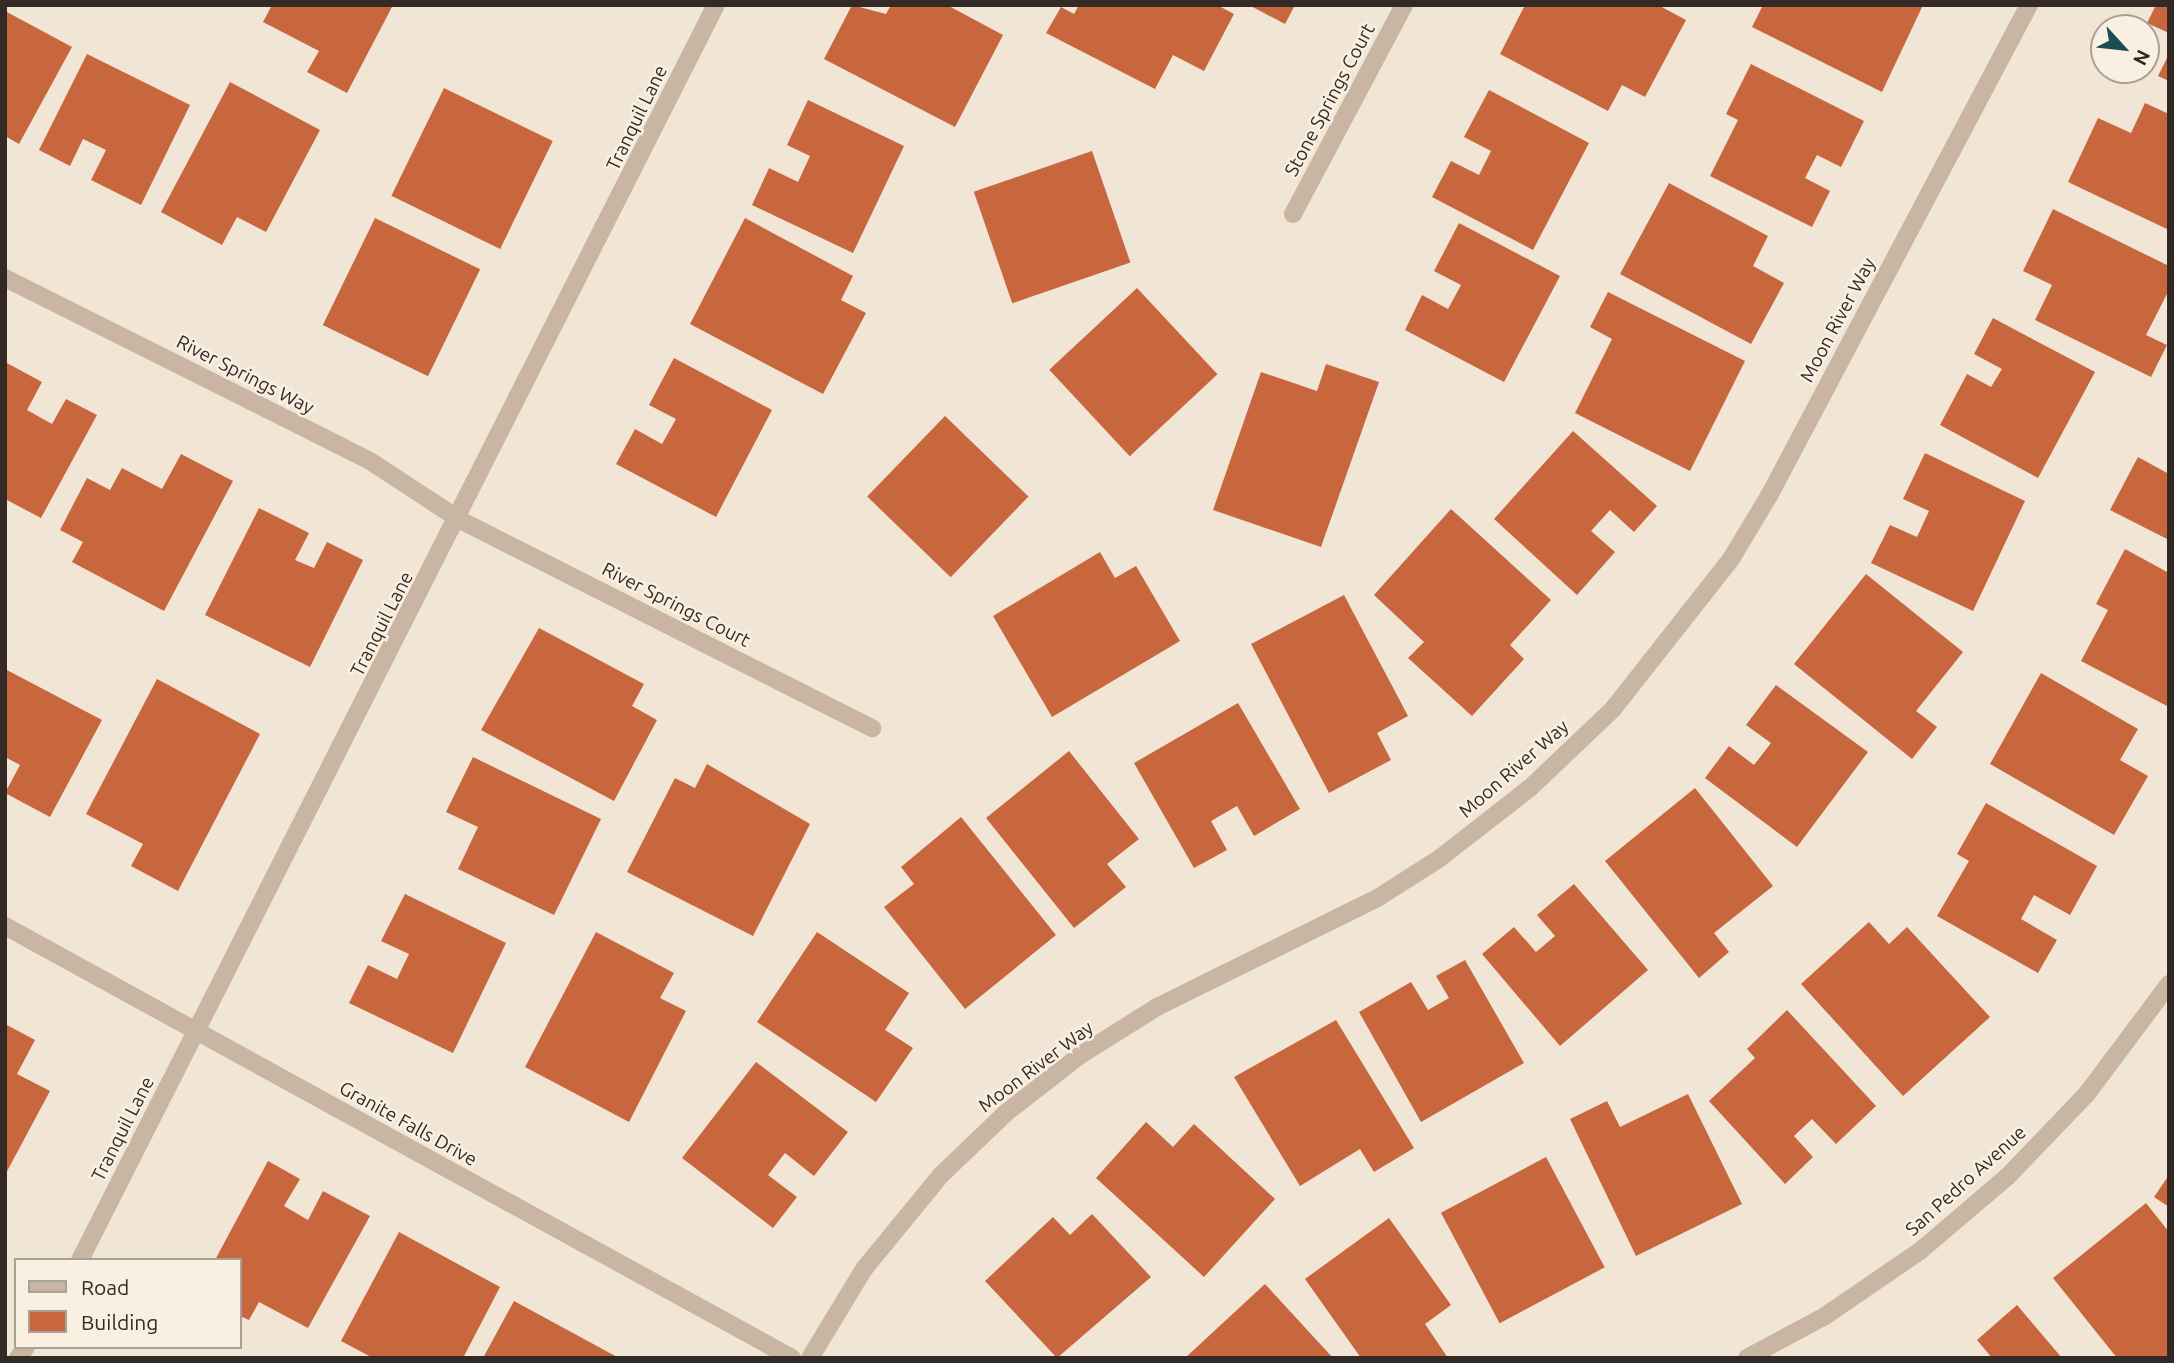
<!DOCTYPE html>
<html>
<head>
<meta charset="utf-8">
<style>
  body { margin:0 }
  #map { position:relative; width:2174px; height:1363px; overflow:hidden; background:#f1e6d6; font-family:Ubuntu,sans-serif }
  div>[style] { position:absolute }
  .building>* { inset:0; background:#c8663d; transform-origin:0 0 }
  .street>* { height:18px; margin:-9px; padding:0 9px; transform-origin:9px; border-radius:9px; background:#c9b6a2 }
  span { translate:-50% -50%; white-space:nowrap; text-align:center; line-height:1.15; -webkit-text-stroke:5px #f9f0e2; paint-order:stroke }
  .street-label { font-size:19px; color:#332a25 }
  .frame { position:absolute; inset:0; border:7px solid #332a25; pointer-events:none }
  .legend { position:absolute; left:14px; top:1258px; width:228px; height:91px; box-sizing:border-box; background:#f9f0e2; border:2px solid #aaa196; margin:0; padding:9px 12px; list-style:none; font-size:21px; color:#332a25 }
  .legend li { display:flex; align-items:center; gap:14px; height:35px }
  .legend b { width:35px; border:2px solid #aaa196 }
  .north { position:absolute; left:2090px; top:14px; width:70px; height:70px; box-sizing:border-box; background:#f9f0e2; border:2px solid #aaa196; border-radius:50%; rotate:117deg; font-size:19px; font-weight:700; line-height:28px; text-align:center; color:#332a25 }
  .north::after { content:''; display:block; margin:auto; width:24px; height:32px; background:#1a4e55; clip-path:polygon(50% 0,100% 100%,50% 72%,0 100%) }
</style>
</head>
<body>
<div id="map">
  <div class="building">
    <div style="clip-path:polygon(272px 5px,393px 5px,347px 93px,307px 72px,319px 51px,263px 22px)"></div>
    <div style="clip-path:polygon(852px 5px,886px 14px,891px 5px,947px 5px,1003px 35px,955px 127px,824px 59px)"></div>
    <div style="clip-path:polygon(1079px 5px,1217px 5px,1234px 14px,1204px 71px,1173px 55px,1155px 89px,1046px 33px,1061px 7px,1074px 14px)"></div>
    <div style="clip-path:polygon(1249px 5px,1295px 5px,1285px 24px)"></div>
    <div style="clip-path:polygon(1525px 5px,1658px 5px,1686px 20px,1645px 97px,1622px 85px,1608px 111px,1500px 54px)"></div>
    <div style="clip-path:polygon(1763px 5px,1923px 5px,1882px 92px,1752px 27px)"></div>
    <div style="clip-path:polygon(2156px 5px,2169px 5px,2169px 33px,2147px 23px)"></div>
    <div style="clip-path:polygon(5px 11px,72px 47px,19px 144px,5px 136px)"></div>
    <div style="clip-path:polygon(87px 54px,190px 105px,141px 205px,91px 180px,106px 150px,83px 139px,70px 166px,39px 150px)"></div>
    <div style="clip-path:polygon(2169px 54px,2169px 81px,2158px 76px)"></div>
    <div style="clip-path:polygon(1751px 64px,1864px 121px,1841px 167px,1817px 155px,1805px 178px,1830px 191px,1812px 227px,1710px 176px,1738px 120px,1726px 114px)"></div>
    <div style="clip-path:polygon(230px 82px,320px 130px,266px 232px,237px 217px,222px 245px,161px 212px)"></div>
    <div style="left:444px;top:88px;width:121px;height:120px;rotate:26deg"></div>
    <div style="clip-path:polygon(1489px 90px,1589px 143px,1533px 250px,1432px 197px,1451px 161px,1479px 175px,1491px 151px,1464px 137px)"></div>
    <div style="clip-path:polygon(808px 100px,904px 146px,853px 253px,752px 205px,769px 168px,798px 182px,810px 156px,787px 145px)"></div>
    <div style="clip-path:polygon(2145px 103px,2169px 114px,2169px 230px,2068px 182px,2098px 118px,2131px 133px)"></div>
    <div style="left:1092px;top:151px;width:118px;height:125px;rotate:71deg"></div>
    <div style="clip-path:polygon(1669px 183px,1768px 236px,1753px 266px,1784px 283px,1751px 344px,1620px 274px)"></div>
    <div style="clip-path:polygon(2053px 209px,2169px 266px,2169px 290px,2146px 335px,2167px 345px,2151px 377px,2035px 320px,2052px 285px,2023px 271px)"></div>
    <div style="left:375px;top:218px;width:117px;height:119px;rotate:26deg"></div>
    <div style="clip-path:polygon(745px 218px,853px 276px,841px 300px,866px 313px,823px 394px,690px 324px)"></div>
    <div style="clip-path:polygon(1459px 223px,1560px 276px,1504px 382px,1405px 330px,1422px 295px,1448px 309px,1461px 285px,1434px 271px)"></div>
    <div style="left:1137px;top:288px;width:118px;height:120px;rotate:47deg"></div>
    <div style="clip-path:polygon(1608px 292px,1745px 361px,1690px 471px,1575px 413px,1612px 339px,1590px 327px)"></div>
    <div style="clip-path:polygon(1993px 318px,2095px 372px,2038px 478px,1940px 425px,1967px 374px,1991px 387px,2002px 369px,1974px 354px)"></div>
    <div style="clip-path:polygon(674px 358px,772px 410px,716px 517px,616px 464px,635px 429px,662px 444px,676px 419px,649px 405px)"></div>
    <div style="clip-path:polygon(5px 362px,42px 382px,27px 410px,52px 424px,66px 399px,97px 415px,41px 518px,5px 499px)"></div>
    <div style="clip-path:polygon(1326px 364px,1379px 382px,1321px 547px,1213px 510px,1261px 372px,1317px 391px)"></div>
    <div style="left:945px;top:416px;width:116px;height:112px;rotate:44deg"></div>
    <div style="clip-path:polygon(1573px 431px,1657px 506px,1634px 532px,1610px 510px,1591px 531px,1615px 552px,1577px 595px,1494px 519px)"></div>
    <div style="clip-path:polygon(1925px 453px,2025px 501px,1973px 611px,1871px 563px,1890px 525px,1917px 537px,1929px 511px,1903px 499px)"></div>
    <div style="clip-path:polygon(181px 454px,233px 481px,164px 611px,72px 562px,83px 542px,60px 530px,87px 478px,110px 490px,122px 468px,162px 489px)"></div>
    <div style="clip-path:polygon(2138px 457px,2169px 474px,2169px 540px,2110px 510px)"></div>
    <div style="clip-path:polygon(259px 508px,309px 533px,295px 560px,314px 568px,327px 542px,363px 560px,310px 667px,205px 615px)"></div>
    <div style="clip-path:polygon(1451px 509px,1551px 600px,1510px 645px,1524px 659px,1472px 716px,1408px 658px,1424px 642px,1374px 595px)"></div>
    <div style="clip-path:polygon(2125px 549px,2169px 573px,2169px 707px,2081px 661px,2108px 610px,2096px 604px)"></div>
    <div style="clip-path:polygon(1100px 552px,1115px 578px,1136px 566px,1180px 641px,1052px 717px,993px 616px)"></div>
    <div style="clip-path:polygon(1866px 574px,1963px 652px,1916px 711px,1937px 727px,1912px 759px,1794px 664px)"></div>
    <div style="clip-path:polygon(1344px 595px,1408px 716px,1377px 733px,1391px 760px,1329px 793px,1251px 644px)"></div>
    <div style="clip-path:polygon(539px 628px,644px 684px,632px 706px,657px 720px,614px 801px,481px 730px)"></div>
    <div style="clip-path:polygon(5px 669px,102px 720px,50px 817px,5px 793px,20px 765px,5px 757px)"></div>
    <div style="clip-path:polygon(2041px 673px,2138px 729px,2120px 760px,2148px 776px,2114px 835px,1990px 764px)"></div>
    <div style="clip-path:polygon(157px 679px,260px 734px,178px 891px,131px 866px,143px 844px,86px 814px)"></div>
    <div style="clip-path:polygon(1776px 685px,1868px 752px,1797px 847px,1705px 778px,1729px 746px,1754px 765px,1771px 743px,1746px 725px)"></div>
    <div style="clip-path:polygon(1238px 703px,1300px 809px,1254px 836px,1237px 806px,1211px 821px,1227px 850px,1194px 868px,1134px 763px)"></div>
    <div style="clip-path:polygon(1069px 751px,1139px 839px,1107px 864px,1126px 887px,1074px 928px,986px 818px)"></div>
    <div style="clip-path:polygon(473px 757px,601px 819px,554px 915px,458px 869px,478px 827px,446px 812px)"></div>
    <div style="clip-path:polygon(707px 764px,810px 824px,753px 936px,627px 872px,675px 778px,695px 788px)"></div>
    <div style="clip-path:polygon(1695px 788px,1773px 886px,1714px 933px,1729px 952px,1699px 978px,1605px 861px)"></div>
    <div style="clip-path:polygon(1986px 803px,2097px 866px,2070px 915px,2034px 895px,2021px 919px,2057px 940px,2038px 973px,1937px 916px,1969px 861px,1957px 854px)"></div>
    <div style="clip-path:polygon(961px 817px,1056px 935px,965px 1009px,884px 907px,914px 884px,901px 867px)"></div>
    <div style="clip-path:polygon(1574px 884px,1648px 970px,1560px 1046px,1482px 954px,1514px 927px,1536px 952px,1555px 936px,1537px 915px)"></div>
    <div style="clip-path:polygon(405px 894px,506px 943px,453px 1053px,349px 1003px,368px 965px,397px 979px,409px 954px,381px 941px)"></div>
    <div style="clip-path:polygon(1869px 922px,1889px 944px,1907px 927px,1990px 1017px,1903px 1096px,1801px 984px)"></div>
    <div style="clip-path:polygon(596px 932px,674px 973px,660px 998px,686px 1011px,629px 1122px,525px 1067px)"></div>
    <div style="clip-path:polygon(817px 932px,909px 993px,885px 1030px,913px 1048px,876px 1102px,757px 1022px)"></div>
    <div style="clip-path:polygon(1465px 960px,1524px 1063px,1421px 1122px,1359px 1012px,1411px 982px,1428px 1010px,1449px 998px,1436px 976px)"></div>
    <div style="clip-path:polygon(1787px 1010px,1876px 1106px,1836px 1144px,1812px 1119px,1794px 1136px,1813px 1157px,1785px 1184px,1709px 1101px,1755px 1058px,1747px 1049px)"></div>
    <div style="clip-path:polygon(1336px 1020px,1414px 1148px,1374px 1172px,1360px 1149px,1300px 1186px,1234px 1077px)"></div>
    <div style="clip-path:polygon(5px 1024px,35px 1040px,17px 1074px,50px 1091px,5px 1175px)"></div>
    <div style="clip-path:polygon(756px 1062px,848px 1132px,814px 1176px,785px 1153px,768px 1175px,797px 1197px,773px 1228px,682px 1158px)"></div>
    <div style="clip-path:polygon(1688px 1094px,1742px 1204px,1636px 1256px,1570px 1119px,1607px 1101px,1620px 1127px)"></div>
    <div style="clip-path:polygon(1146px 1122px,1173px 1147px,1194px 1124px,1275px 1199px,1204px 1277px,1096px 1178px)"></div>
    <div style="left:1546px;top:1157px;width:125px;height:119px;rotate:62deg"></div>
    <div style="clip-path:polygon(268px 1161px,300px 1179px,284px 1206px,308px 1220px,323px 1191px,370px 1216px,308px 1328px,259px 1302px,249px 1320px,240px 1316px,240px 1260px,215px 1260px)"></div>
    <div style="clip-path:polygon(2169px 1175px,2169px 1207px,2154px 1197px)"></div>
    <div style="clip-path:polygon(2146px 1203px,2169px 1232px,2169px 1358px,2117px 1358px,2053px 1278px)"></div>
    <div style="clip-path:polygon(1092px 1214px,1151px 1277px,1057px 1358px,985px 1281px,1053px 1217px,1070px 1235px)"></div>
    <div style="clip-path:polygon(1389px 1218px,1451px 1305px,1425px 1324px,1448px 1358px,1361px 1358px,1305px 1279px)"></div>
    <div style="clip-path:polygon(399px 1232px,500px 1287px,463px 1358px,373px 1358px,341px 1341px)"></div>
    <div style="clip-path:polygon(1265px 1284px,1333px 1358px,1185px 1358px)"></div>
    <div style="clip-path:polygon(514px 1301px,619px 1358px,483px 1358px)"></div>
    <div style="clip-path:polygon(2017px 1305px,2062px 1358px,1992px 1358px,1977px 1340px)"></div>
  </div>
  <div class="street">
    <div style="left:1293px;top:214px;width:237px;rotate:-62deg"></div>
    <div style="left:5px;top:278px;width:408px;rotate:26.6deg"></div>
    <div style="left:370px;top:461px;width:108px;rotate:33.2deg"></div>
    <div style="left:460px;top:520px;width:462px;rotate:26.8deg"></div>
    <div style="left:5px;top:926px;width:898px;rotate:28.76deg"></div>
    <div style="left:80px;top:1260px;width:1407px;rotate:-63.13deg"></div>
    <div style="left:18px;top:1358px;width:14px;rotate:-54deg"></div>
    <div style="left:810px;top:1358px;width:104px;rotate:-58.8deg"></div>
    <div style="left:864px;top:1269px;width:122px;rotate:-50.7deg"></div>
    <div style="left:941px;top:1175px;width:91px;rotate:-43.7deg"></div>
    <div style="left:1007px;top:1112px;width:91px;rotate:-37.9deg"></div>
    <div style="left:1079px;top:1056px;width:92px;rotate:-32.1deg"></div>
    <div style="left:1157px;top:1007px;width:244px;rotate:-26.3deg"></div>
    <div style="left:1376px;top:899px;width:76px;rotate:-32.6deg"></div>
    <div style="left:1440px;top:858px;width:114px;rotate:-37.9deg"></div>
    <div style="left:1530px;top:788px;width:115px;rotate:-43.6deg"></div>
    <div style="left:1613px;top:709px;width:191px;rotate:-51.8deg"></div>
    <div style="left:1731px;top:559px;width:76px;rotate:-59deg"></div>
    <div style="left:1770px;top:494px;width:553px;rotate:-62.09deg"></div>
    <div style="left:1747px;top:1358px;width:89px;rotate:-28.3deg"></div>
    <div style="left:1825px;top:1316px;width:115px;rotate:-34.4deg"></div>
    <div style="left:1920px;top:1251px;width:114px;rotate:-40.4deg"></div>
    <div style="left:2007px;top:1177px;width:114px;rotate:-46.1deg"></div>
    <div style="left:2086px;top:1095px;width:139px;rotate:-53.2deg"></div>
  </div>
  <div class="street-label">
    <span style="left:1330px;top:100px;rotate:-62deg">Stone Springs Court</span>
    <span style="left:637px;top:118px;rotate:-64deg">Tranquil Lane</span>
    <span style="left:1838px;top:320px;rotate:-62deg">Moon River Way</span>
    <span style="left:245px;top:375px;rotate:27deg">River Springs Way</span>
    <span style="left:676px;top:605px;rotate:27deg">River Springs Court</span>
    <span style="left:382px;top:624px;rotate:-63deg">Tranquil Lane</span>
    <span style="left:1514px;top:769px;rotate:-41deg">Moon River Way</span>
    <span style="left:1036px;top:1067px;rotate:-37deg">Moon River Way</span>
    <span style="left:408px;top:1124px;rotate:29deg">Granite Falls Drive</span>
    <span style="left:123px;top:1129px;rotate:-63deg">Tranquil Lane</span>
    <span style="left:1966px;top:1181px;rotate:-42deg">San Pedro Avenue</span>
  </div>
  <div class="frame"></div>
  <ul class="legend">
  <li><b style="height:9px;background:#c9b6a2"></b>Road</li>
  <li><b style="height:19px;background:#c8663d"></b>Building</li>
  </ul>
  <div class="north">N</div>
</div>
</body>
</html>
